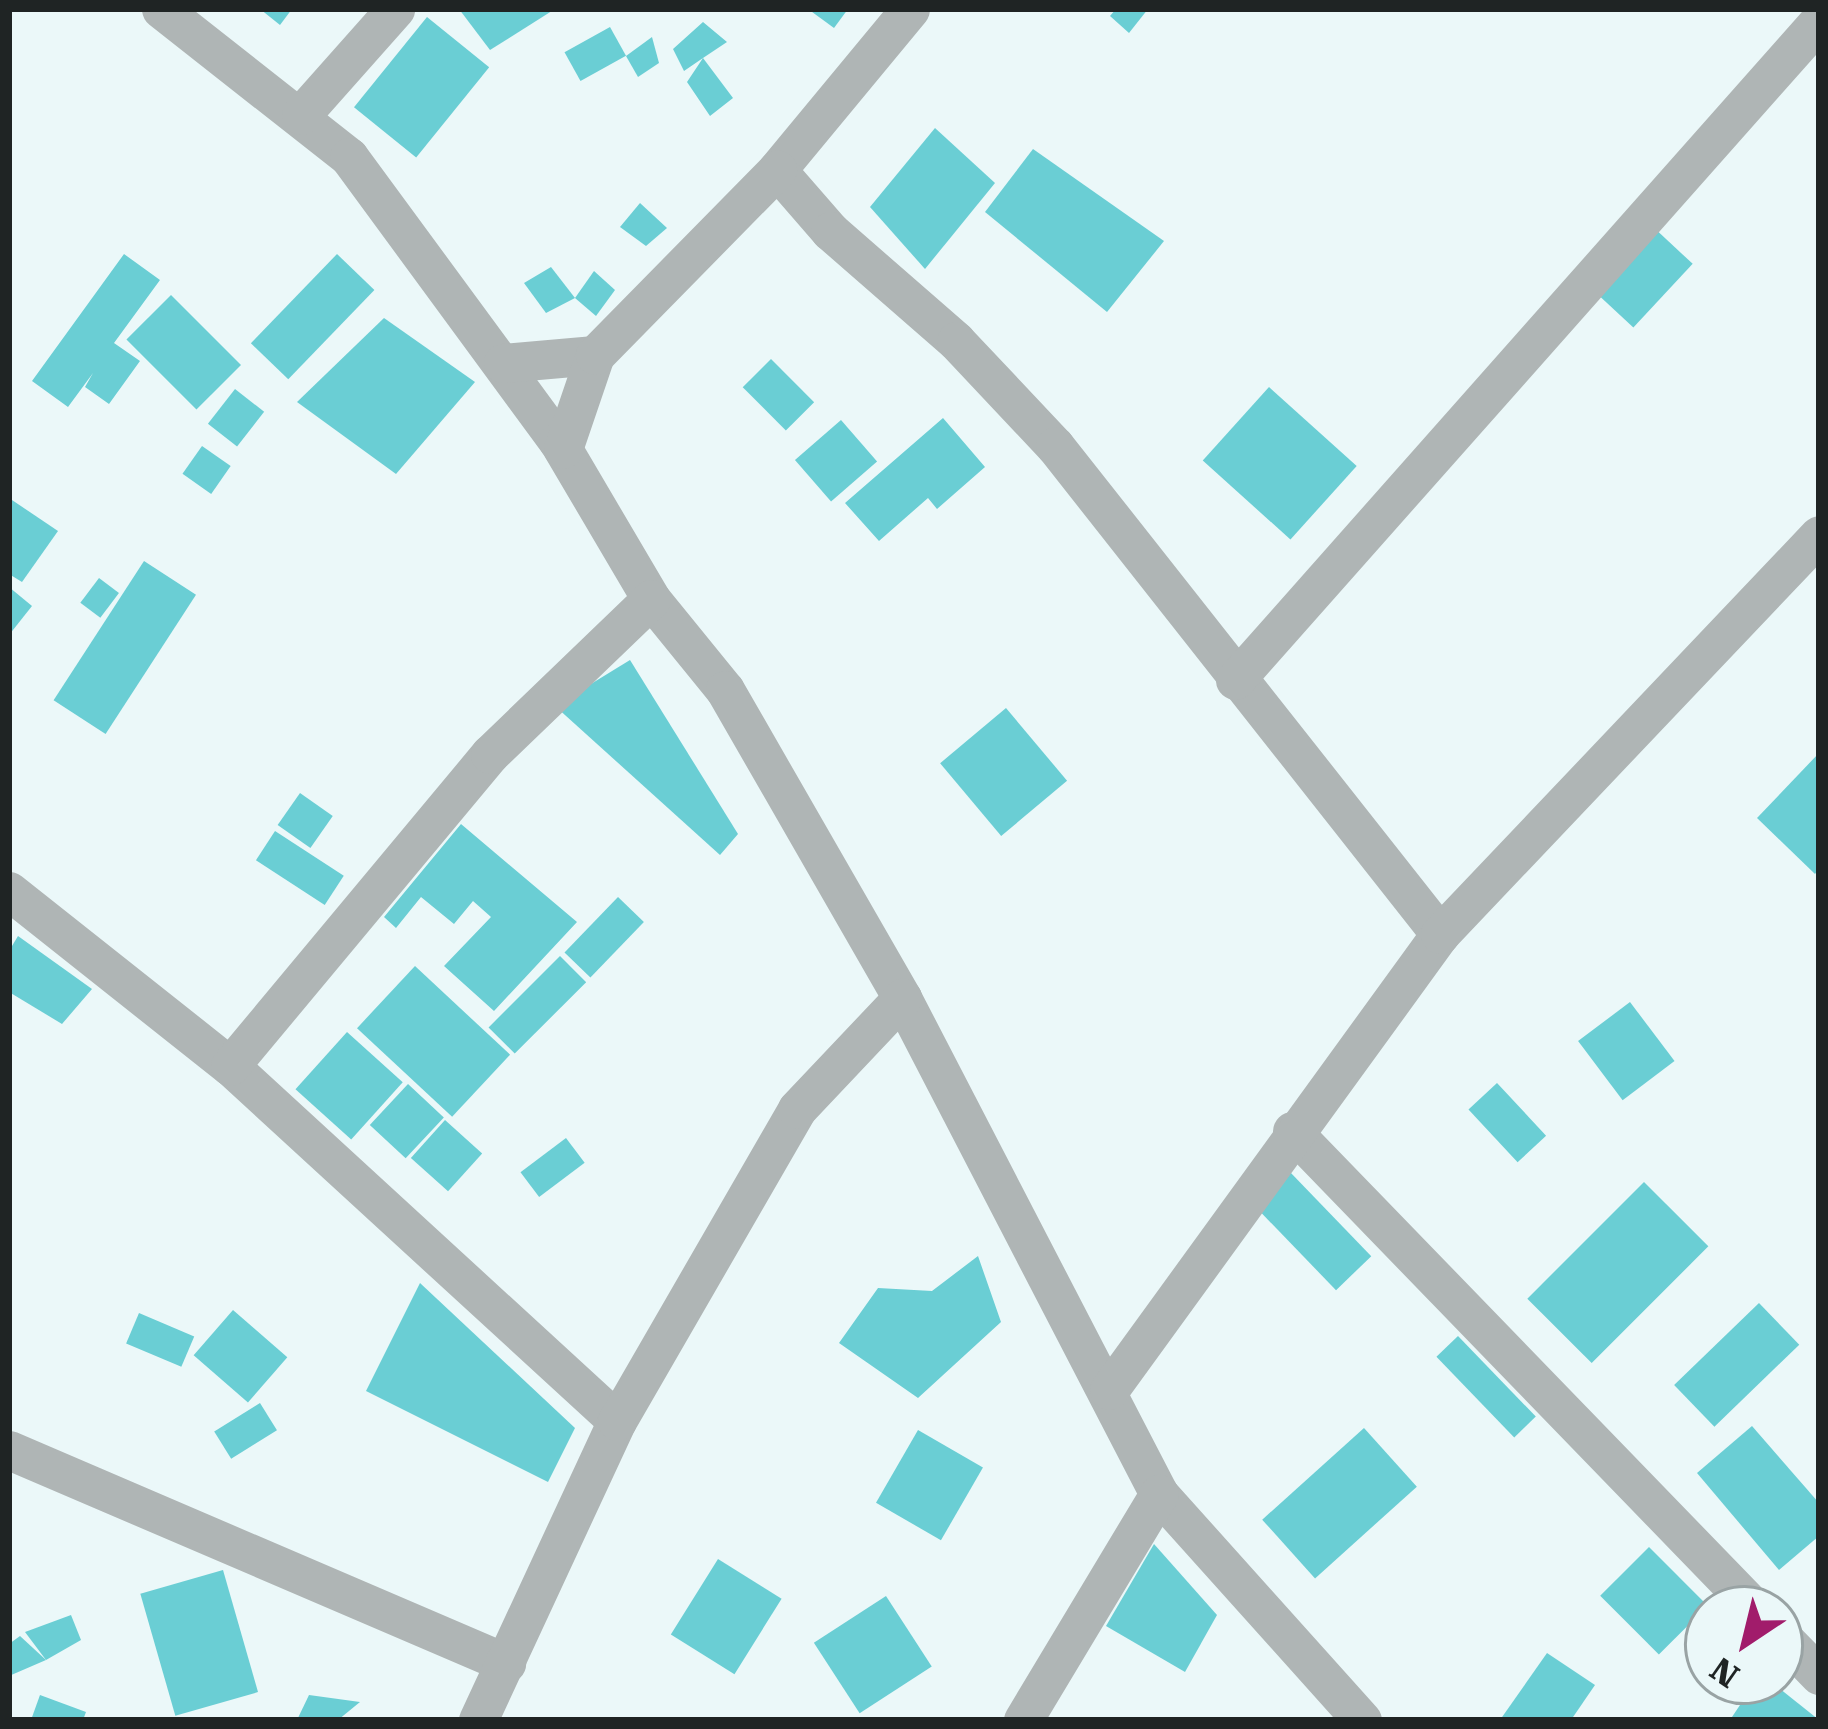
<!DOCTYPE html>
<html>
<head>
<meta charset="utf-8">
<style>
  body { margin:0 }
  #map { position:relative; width:1828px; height:1729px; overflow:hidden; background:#ebf8f9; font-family:"Roboto Serif",serif }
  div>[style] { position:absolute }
  .building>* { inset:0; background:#6aced4; transform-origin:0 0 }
  .street>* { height:39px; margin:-19.5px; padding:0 19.5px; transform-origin:19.5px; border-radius:19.5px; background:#afb5b5 }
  span { translate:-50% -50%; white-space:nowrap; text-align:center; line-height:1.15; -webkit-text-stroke:9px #ebf8f9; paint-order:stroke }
  .frame { position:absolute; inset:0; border:12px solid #1f2424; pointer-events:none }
  .north { position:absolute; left:1684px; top:1585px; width:120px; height:120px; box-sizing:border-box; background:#ebf8f9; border:3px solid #99a3a4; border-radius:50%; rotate:215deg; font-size:33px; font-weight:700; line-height:48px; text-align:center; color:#1f2424 }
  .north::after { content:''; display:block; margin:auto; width:42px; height:54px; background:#a11c6b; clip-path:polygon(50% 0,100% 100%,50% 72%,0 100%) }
</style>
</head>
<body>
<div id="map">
  <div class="building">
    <div style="clip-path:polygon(260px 9px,292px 9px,280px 25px)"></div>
    <div style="clip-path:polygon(459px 9px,555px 9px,490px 50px)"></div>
    <div style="clip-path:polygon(808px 9px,848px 9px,834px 28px)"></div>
    <div style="clip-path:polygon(1116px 9px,1148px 9px,1129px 33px,1110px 16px)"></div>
    <div style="left:427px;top:17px;width:80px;height:116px;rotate:39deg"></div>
    <div style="clip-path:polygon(703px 22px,727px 42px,703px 58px,733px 98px,710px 116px,687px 82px,703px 58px,684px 71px,673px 49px)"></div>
    <div style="left:610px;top:27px;width:33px;height:52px;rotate:61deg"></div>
    <div style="clip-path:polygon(652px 37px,659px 63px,638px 77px,626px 56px)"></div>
    <div style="clip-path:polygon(935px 128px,995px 183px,925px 269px,870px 207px)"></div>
    <div style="clip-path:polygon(1033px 149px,1164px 241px,1107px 312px,985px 212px)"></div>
    <div style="clip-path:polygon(640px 203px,667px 228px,646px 246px,620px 227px)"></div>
    <div style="left:1651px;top:225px;width:57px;height:87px;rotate:43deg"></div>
    <div style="clip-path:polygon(124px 254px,160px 280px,114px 343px,140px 361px,109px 404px,85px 387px,93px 373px,68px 407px,32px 381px)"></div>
    <div style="left:337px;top:254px;width:52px;height:124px;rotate:44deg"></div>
    <div style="clip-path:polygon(551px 267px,575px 298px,546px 313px,524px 283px)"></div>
    <div style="clip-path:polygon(594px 271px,615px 290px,596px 316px,575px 298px)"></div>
    <div style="left:171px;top:295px;width:99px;height:63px;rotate:45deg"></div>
    <div style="clip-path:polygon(384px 318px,475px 382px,396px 474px,297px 402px)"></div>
    <div style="left:771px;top:359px;width:61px;height:40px;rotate:45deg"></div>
    <div style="left:1269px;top:387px;width:118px;height:99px;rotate:42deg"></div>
    <div style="left:235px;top:389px;width:37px;height:44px;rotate:38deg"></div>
    <div style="clip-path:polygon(943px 418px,985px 467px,937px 509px,928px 498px,879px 541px,845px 503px)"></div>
    <div style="left:841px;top:420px;width:55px;height:61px;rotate:49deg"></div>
    <div style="left:202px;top:446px;width:35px;height:34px;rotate:35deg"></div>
    <div style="clip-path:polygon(9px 498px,58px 531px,22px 582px,9px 574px)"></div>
    <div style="left:144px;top:561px;width:62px;height:166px;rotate:33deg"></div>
    <div style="left:99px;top:578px;width:25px;height:31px;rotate:37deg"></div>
    <div style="clip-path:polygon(9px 587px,32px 606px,9px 635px)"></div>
    <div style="clip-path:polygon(630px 660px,738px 834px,720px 855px,555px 706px)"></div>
    <div style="left:1006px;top:708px;width:95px;height:86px;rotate:50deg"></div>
    <div style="clip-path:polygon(1819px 753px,1819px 869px,1815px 874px,1757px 818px)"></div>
    <div style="left:300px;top:793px;width:40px;height:39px;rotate:35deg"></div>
    <div style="clip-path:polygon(461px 824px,577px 922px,494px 1011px,444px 966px,491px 917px,473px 901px,454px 924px,421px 897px,396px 928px,384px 917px)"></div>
    <div style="left:275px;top:831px;width:82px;height:35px;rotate:33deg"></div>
    <div style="left:618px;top:897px;width:36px;height:77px;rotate:44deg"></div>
    <div style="clip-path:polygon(18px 936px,92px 989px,62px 1024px,9px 992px,9px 951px)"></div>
    <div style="left:560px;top:956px;width:37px;height:101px;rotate:45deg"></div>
    <div style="left:415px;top:966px;width:130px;height:85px;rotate:43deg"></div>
    <div style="left:1630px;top:1002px;width:74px;height:65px;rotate:53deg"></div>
    <div style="left:347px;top:1032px;width:75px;height:77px;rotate:42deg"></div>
    <div style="left:1497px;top:1083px;width:72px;height:39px;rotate:47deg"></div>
    <div style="left:408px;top:1084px;width:49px;height:56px;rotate:43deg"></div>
    <div style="left:445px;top:1120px;width:50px;height:51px;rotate:42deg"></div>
    <div style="left:566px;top:1138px;width:31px;height:57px;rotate:53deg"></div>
    <div style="left:1290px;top:1172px;width:117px;height:49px;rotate:46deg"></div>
    <div style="left:1644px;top:1182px;width:91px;height:165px;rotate:45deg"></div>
    <div style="clip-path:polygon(978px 1256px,1001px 1322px,918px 1398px,839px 1343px,878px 1288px,932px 1291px)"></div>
    <div style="clip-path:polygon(420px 1283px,575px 1428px,548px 1482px,366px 1391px)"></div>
    <div style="left:1759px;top:1303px;width:58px;height:118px;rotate:46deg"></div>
    <div style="left:233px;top:1310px;width:72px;height:60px;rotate:41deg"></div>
    <div style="left:139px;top:1313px;width:60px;height:33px;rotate:23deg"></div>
    <div style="left:1458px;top:1336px;width:112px;height:30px;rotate:46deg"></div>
    <div style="left:260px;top:1403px;width:32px;height:54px;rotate:58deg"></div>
    <div style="clip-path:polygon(1752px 1426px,1819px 1503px,1819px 1536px,1779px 1570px,1697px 1473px)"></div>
    <div style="left:1364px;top:1428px;width:79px;height:137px;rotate:48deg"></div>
    <div style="left:918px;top:1430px;width:75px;height:84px;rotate:30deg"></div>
    <div style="clip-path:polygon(1154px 1544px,1217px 1615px,1185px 1672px,1106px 1626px)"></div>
    <div style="left:1649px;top:1547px;width:83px;height:69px;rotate:45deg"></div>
    <div style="left:718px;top:1559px;width:75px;height:89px;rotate:32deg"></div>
    <div style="left:223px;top:1570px;width:127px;height:86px;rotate:74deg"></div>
    <div style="left:886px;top:1596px;width:84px;height:86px;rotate:57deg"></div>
    <div style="clip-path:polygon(71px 1615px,81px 1640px,46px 1660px,25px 1632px)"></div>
    <div style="clip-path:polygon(20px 1636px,46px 1660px,9px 1676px,9px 1644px)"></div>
    <div style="clip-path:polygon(1547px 1653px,1595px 1685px,1571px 1720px,1500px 1720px)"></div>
    <div style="clip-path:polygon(1756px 1681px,1770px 1681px,1819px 1720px,1730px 1720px)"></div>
    <div style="clip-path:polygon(40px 1695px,86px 1712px,83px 1720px,31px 1720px)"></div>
    <div style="clip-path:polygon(309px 1695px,360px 1702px,338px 1720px,297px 1720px)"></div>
  </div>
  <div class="street">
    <div style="left:161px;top:9px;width:239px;rotate:38.2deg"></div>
    <div style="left:349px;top:157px;width:353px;rotate:53.7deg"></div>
    <div style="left:558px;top:441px;width:183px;rotate:59.5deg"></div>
    <div style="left:651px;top:599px;width:117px;rotate:50.9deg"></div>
    <div style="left:725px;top:690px;width:355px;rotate:60.1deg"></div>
    <div style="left:902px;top:998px;width:559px;rotate:62.61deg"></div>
    <div style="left:1159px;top:1494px;width:304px;rotate:48.1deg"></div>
    <div style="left:910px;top:9px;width:209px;rotate:129.6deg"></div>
    <div style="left:777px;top:170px;width:81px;rotate:49deg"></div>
    <div style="left:830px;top:231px;width:167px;rotate:41.1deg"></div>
    <div style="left:956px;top:341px;width:144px;rotate:46.7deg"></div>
    <div style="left:1055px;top:446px;width:622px;rotate:51.73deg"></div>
    <div style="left:301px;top:115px;width:142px;rotate:-48.4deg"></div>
    <div style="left:503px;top:363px;width:92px;rotate:-5deg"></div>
    <div style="left:563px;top:449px;width:99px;rotate:-71.2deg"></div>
    <div style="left:595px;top:355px;width:260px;rotate:-45.5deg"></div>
    <div style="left:1235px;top:680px;width:881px;rotate:-48.45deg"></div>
    <div style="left:9px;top:891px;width:282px;rotate:38.4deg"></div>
    <div style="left:230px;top:1066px;width:525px;rotate:42.53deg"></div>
    <div style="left:230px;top:1066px;width:406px;rotate:-50.2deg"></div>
    <div style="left:490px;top:754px;width:223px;rotate:-43.9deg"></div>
    <div style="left:1292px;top:1131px;width:665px;rotate:45.91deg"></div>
    <div style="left:1109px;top:1390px;width:563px;rotate:-54.02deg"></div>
    <div style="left:1440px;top:934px;width:550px;rotate:-46.47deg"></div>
    <div style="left:9px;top:1450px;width:541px;rotate:23.2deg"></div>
    <div style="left:1780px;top:1635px;width:56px;rotate:45.7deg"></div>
    <div style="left:478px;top:1720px;width:330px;rotate:-65.1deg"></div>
    <div style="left:617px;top:1421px;width:360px;rotate:-60deg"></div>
    <div style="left:797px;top:1109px;width:153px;rotate:-46.6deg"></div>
    <div style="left:1023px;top:1720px;width:264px;rotate:-59deg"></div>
  </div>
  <div class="frame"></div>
  <div class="north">N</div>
</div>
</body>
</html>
